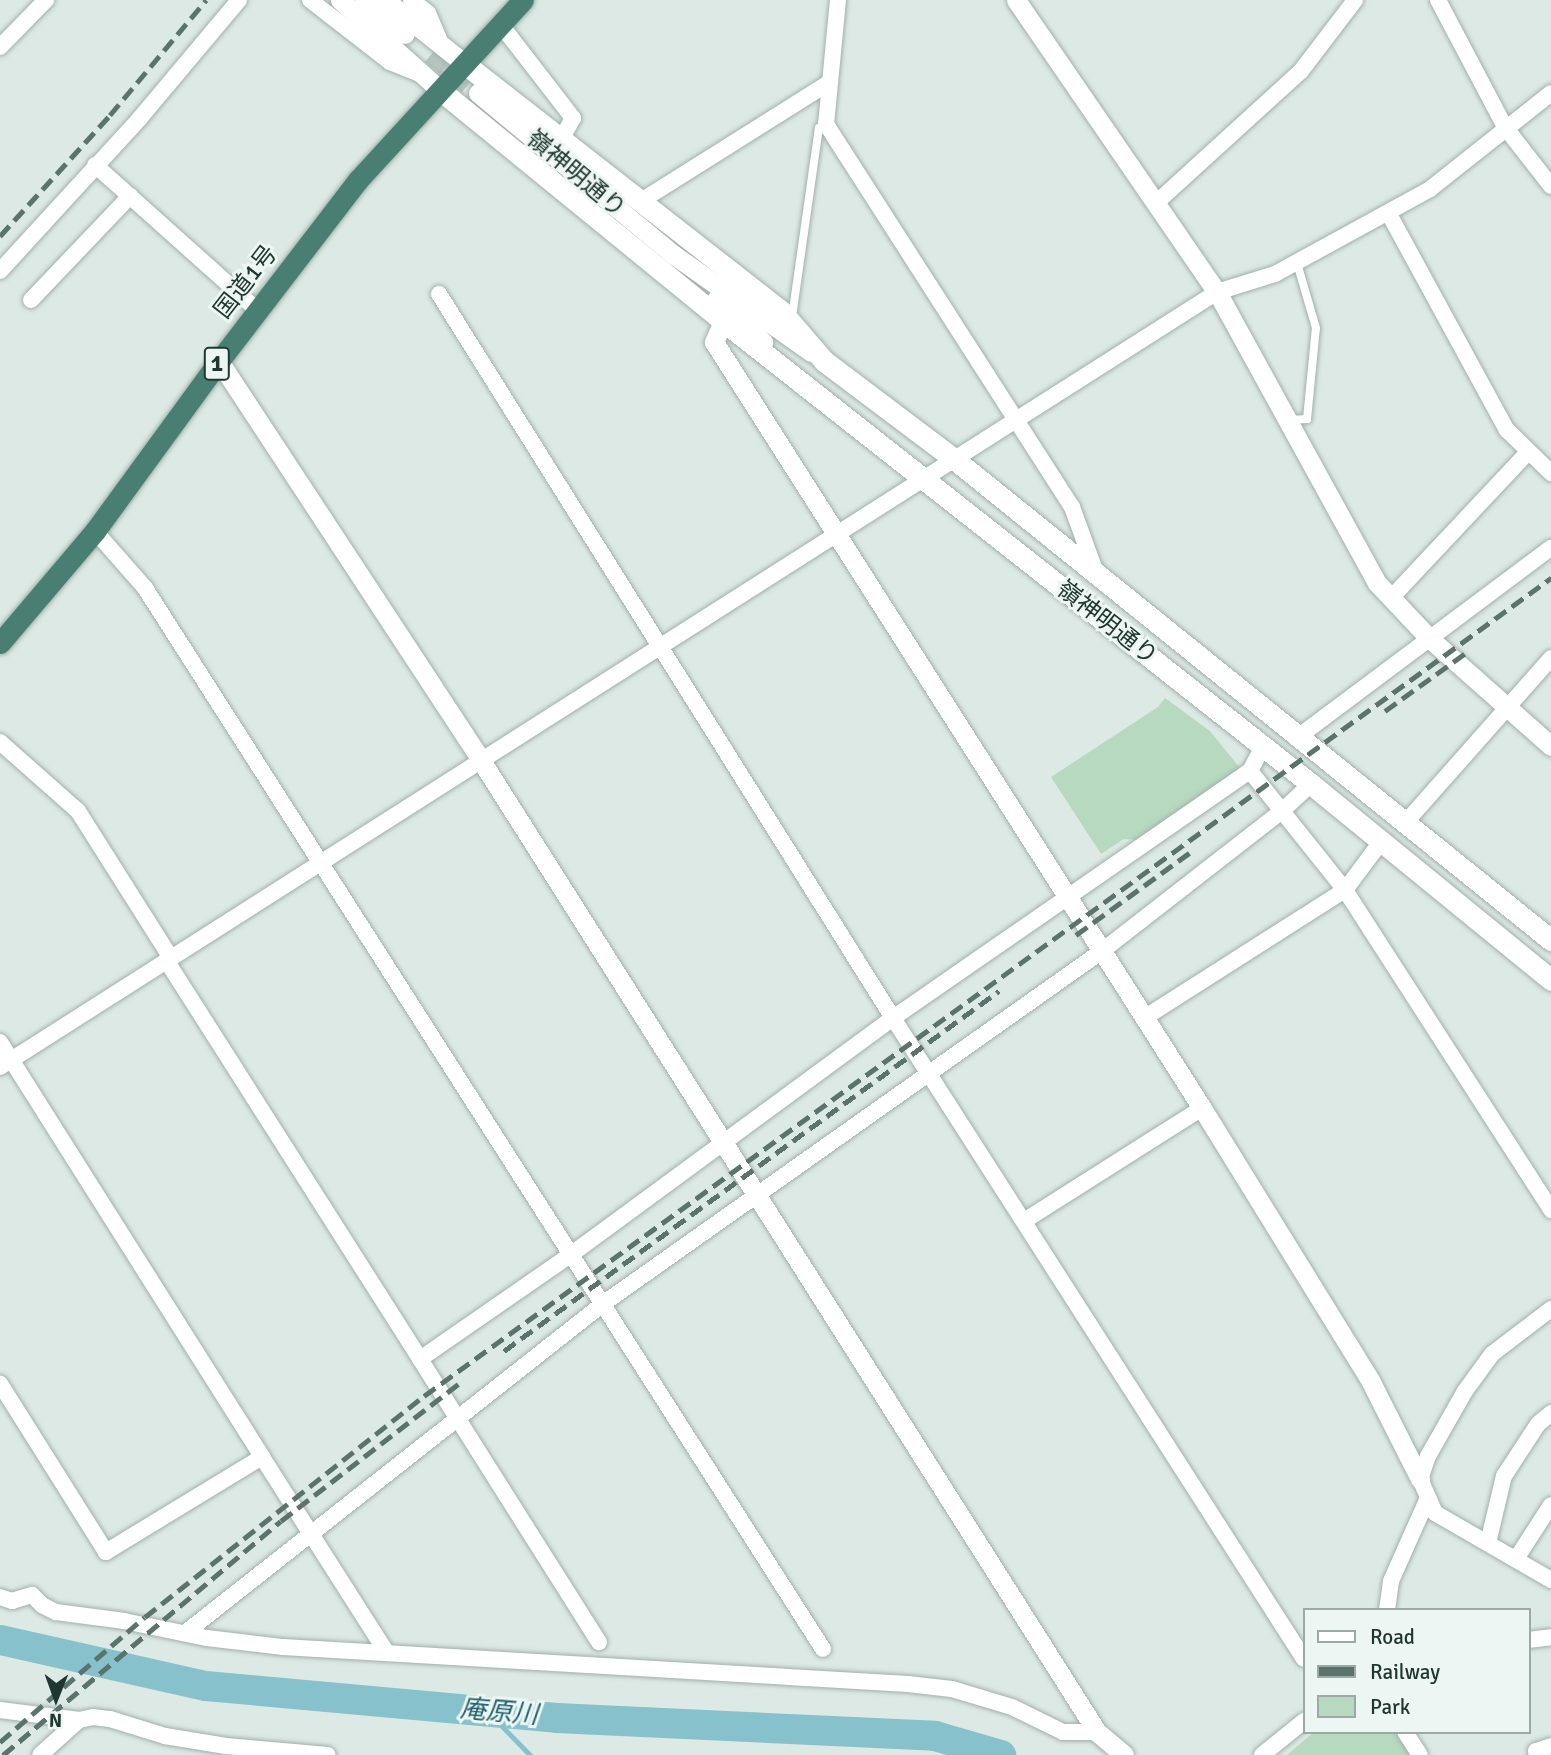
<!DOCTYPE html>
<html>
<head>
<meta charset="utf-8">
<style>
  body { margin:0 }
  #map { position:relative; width:1551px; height:1755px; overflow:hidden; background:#dde9e4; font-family:Signika,"Noto Sans JP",sans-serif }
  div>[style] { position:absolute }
  .green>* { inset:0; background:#b7d9c0 }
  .stream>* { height:5px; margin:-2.5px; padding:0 2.5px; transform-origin:2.5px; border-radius:2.5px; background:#87c1cc }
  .river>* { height:30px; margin:-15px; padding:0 15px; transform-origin:15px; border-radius:15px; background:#87c1cc }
  .tertiary-tunnel>* { height:19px; margin-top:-9.5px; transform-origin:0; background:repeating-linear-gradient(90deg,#b7c5c0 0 19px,transparent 0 29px) }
  .roads { filter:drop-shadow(0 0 2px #a1b0ab) drop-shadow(0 0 2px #a1b0ab) }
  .service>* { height:8px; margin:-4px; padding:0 4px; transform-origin:4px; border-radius:4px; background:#fff }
  .minor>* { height:16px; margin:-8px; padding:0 8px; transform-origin:8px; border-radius:8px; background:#fff }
  .tertiary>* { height:19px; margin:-9.5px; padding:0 9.5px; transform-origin:9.5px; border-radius:9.5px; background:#fff }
  .secondary>* { height:21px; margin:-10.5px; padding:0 10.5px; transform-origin:10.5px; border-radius:10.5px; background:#fff }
  .trunk>* { height:21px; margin:-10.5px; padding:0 10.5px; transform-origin:10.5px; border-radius:10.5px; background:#487f72 }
  .rail>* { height:5px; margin-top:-2.5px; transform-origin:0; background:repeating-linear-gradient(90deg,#5a736d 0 14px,transparent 0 21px) }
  span { translate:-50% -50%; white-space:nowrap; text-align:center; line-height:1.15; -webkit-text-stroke:6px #edf6f2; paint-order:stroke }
  .shield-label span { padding:2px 5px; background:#edf6f2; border:2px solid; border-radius:5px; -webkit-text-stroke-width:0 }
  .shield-label { font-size:23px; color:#203731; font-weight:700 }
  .street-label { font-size:24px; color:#203731 }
  .water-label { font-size:26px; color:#1e616f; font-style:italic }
  .legend { position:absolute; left:1303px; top:1608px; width:228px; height:126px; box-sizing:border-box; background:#edf6f2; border:2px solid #9baaa5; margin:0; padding:9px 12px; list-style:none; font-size:21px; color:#203731 }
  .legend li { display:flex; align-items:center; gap:14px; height:35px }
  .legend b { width:35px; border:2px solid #9baaa5 }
  .north { position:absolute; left:21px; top:1664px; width:70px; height:70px; -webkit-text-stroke:5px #edf6f2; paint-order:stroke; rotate:181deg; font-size:19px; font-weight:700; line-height:28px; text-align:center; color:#203731 }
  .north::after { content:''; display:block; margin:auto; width:24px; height:32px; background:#203731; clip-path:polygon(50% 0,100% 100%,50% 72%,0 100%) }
</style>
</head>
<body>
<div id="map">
  <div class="green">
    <div style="clip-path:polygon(1165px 698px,1210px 731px,1240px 768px,1140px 840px,1124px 839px,1101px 854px,1051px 777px,1158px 707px)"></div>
    <div style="clip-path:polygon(1314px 1732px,1397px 1732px,1413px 1755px,1287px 1755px)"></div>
  </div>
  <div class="stream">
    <div style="left:488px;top:1712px;width:60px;rotate:45.7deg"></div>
  </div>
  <div class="river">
    <div style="left:0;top:1640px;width:211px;rotate:12.6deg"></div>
    <div style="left:206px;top:1686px;width:352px;rotate:5.2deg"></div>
    <div style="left:557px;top:1718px;width:378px;rotate:2.7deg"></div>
    <div style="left:935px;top:1736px;width:69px;rotate:16.1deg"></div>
  </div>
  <div class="tertiary-tunnel">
    <div style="left:431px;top:54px;width:61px;rotate:39.7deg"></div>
  </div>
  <div class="roads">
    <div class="service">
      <div style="left:792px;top:317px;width:191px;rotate:-81.9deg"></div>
      <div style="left:819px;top:128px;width:8px;rotate:-30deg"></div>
      <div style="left:1290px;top:420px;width:17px;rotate:-3deg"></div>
      <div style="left:1307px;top:419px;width:91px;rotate:-84.4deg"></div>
      <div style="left:1316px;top:328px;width:68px;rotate:-106.3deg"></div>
    </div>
    <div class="minor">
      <div style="left:310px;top:0;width:101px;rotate:37.8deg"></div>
      <div style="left:390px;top:62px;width:29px;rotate:22deg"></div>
      <div style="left:411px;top:0;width:21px;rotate:37deg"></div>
      <div style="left:428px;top:13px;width:36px;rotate:67deg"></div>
      <div style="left:838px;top:0;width:125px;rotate:95.5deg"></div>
      <div style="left:826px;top:124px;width:455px;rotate:57.3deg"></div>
      <div style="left:1072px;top:507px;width:70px;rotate:70deg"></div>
      <div style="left:1438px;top:0;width:144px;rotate:62.2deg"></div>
      <div style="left:1505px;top:127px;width:75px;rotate:52.1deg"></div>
      <div style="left:501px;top:25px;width:118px;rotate:52.3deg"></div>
      <div style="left:573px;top:118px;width:23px;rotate:119deg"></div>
      <div style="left:0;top:47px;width:66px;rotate:-45.6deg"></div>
      <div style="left:95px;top:165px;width:217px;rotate:41.8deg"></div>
      <div style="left:641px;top:201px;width:223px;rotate:-32.2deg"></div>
      <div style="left:1156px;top:203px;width:196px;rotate:-42.3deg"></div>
      <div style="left:1301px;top:71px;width:89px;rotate:-52.7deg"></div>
      <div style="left:1389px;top:214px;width:246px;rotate:61.4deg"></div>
      <div style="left:1507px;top:430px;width:62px;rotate:44.3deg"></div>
      <div style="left:0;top:271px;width:207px;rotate:-47.5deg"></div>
      <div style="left:140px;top:118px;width:154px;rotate:-50deg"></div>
      <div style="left:439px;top:294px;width:855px;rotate:57.91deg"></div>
      <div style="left:893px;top:1018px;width:761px;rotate:57.33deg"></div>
      <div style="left:31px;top:300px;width:144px;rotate:-46.4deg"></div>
      <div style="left:95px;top:531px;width:76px;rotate:48.7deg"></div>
      <div style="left:145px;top:588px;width:1259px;rotate:57.42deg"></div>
      <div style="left:1391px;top:598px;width:199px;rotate:-46.8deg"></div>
      <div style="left:1298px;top:737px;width:316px;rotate:-36.8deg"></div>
      <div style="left:0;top:742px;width:104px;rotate:41.5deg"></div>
      <div style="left:78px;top:811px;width:174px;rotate:57.7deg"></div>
      <div style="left:1250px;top:771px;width:152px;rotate:51.4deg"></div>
      <div style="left:1345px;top:890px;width:381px;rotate:57.2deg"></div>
      <div style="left:1406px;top:822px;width:219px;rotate:-48.5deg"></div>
      <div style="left:166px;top:960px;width:473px;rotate:57.5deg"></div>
      <div style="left:420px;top:1359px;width:186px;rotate:-34.7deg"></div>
      <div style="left:573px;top:1253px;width:397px;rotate:-36.3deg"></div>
      <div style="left:893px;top:1018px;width:434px;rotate:-34.7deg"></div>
      <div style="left:1250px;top:771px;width:27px;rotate:-62deg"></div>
      <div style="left:1144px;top:1018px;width:238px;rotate:-32.5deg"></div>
      <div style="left:1345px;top:890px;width:59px;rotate:-53.3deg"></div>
      <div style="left:0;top:1042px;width:491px;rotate:57.7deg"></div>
      <div style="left:262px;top:1457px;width:183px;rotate:148.7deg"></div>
      <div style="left:106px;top:1552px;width:199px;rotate:-122.2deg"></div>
      <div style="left:0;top:1067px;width:1443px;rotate:-32.49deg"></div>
      <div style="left:1217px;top:292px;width:61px;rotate:-17.2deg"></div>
      <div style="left:1275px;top:274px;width:177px;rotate:-28.7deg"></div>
      <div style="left:1430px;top:189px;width:154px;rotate:-38.4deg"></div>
      <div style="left:1024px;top:1221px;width:211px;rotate:-32.4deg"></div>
      <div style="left:1551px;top:1309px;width:74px;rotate:142.7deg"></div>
      <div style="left:1492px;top:1354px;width:46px;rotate:126.1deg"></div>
      <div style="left:1465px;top:1391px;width:75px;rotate:119.6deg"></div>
      <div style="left:1428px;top:1456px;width:24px;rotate:109deg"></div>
      <div style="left:1420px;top:1479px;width:37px;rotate:66deg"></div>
      <div style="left:1435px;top:1513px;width:134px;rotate:30deg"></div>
      <div style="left:420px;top:1359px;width:335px;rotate:57.7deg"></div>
      <div style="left:262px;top:1457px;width:232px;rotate:57.5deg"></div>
      <div style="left:1488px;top:1543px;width:69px;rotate:-76.6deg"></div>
      <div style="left:1504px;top:1476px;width:62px;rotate:-56.8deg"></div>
      <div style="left:1538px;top:1424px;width:17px;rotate:-40deg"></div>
      <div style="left:1516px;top:1559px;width:64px;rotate:-57.1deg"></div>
      <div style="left:0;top:1597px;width:13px;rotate:18deg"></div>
      <div style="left:12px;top:1601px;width:21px;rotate:-17deg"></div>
      <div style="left:32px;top:1595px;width:14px;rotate:45deg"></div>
      <div style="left:42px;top:1605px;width:16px;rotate:27deg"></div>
      <div style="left:56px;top:1612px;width:69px;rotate:7.5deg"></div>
      <div style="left:124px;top:1621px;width:85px;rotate:11.6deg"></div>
      <div style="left:207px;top:1638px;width:77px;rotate:6.8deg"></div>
      <div style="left:283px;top:1647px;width:626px;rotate:3.39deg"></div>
      <div style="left:908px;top:1684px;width:44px;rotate:6.5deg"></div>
      <div style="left:952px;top:1689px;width:63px;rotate:16.7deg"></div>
      <div style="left:1012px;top:1707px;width:57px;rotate:26.1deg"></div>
      <div style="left:1063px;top:1732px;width:34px"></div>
      <div style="left:1387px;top:1610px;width:29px;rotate:-82deg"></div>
      <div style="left:1391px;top:1581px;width:91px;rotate:-66deg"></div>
      <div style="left:185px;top:1633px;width:533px;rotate:-38.22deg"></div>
      <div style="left:604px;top:1303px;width:610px;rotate:-35.25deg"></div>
      <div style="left:1102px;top:951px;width:228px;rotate:-37.9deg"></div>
      <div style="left:1282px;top:811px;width:40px;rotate:-43deg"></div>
      <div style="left:1528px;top:1640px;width:23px;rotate:-7deg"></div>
      <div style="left:0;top:1710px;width:80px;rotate:7.2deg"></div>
      <div style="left:79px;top:1720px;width:52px;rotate:138.1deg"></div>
      <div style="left:79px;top:1720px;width:14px;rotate:-12deg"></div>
      <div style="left:93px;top:1717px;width:17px;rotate:7deg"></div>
      <div style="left:110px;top:1719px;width:58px;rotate:17.2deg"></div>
      <div style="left:165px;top:1736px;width:62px;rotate:9.3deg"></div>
      <div style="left:226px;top:1746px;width:102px;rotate:5deg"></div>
      <div style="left:1405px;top:1732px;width:27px;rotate:57deg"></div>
      <div style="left:1262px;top:1755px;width:54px;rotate:-39deg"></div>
      <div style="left:1537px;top:1755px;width:4px;rotate:-104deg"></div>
      <div style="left:1536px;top:1751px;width:16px;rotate:-18deg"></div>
    </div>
    <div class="tertiary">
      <div style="left:340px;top:0;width:135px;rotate:42deg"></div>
      <div style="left:364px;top:0;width:53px;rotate:39.7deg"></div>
      <div style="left:385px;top:0;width:102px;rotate:38.7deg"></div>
      <div style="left:1016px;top:0;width:354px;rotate:55.5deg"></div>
      <div style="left:1217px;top:292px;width:332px;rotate:61.2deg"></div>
      <div style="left:1377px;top:583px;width:76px;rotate:46.6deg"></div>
      <div style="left:1429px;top:638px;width:163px;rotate:41.5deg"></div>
      <div style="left:478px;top:93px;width:254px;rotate:39.6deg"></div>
      <div style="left:674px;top:255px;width:168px;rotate:35.3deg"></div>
      <div style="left:717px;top:298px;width:64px;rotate:43.7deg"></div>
      <div style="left:723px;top:321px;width:23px;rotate:113deg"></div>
      <div style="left:714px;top:342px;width:908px;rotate:57.5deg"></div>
      <div style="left:1202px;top:1108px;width:322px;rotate:58.3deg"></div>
      <div style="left:1371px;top:1382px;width:109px;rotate:63.2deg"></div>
      <div style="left:219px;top:361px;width:480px;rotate:56.7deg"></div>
      <div style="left:482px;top:762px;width:1149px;rotate:57.62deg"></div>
      <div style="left:1097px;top:1732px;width:35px;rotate:40deg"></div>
    </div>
    <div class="secondary">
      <div style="left:465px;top:64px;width:402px;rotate:38deg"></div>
      <div style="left:782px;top:312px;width:65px;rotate:49.4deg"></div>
      <div style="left:824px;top:361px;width:163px;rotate:37deg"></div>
      <div style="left:954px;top:459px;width:767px;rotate:38.86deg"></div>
      <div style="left:440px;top:90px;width:365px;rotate:39.2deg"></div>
      <div style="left:723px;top:321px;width:748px;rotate:38.22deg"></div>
      <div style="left:1311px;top:784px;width:310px;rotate:39.2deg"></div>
    </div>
    <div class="trunk">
      <div style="left:0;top:643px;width:147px;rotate:-49.7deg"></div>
      <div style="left:95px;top:531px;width:210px;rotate:-53.9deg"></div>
      <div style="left:219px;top:361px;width:228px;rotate:-52.5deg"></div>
      <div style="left:358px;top:180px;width:244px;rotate:-47.5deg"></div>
    </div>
  </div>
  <div class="rail">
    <div style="left:0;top:236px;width:164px;rotate:-47.7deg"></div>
    <div style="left:110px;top:115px;width:150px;rotate:-50.1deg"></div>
    <div style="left:1385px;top:711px;width:101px;rotate:-35.7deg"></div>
    <div style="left:1076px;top:935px;width:143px;rotate:-35.9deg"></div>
    <div style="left:504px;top:1351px;width:612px;rotate:-36.03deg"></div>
    <div style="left:0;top:1742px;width:191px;rotate:-40.8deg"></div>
    <div style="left:145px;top:1617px;width:356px;rotate:-38.4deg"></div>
    <div style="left:424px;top:1396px;width:1393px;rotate:-35.97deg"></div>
    <div style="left:3px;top:1755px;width:363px;rotate:-40.1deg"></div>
    <div style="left:281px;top:1521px;width:227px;rotate:-37.7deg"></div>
  </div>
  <div class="shield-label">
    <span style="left:217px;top:364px">1</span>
  </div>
  <div class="street-label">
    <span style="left:576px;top:174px;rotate:40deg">嶺神明通り</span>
    <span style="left:246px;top:282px;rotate:-52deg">国道1号</span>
    <span style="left:1107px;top:623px;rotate:38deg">嶺神明通り</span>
  </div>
  <div class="water-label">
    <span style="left:499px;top:1713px;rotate:5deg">庵原川</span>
  </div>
  <ul class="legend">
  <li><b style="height:9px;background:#fff"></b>Road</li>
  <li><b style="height:9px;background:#5a736d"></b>Railway</li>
  <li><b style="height:19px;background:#b7d9c0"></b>Park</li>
  </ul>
  <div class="north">N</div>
</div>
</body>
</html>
